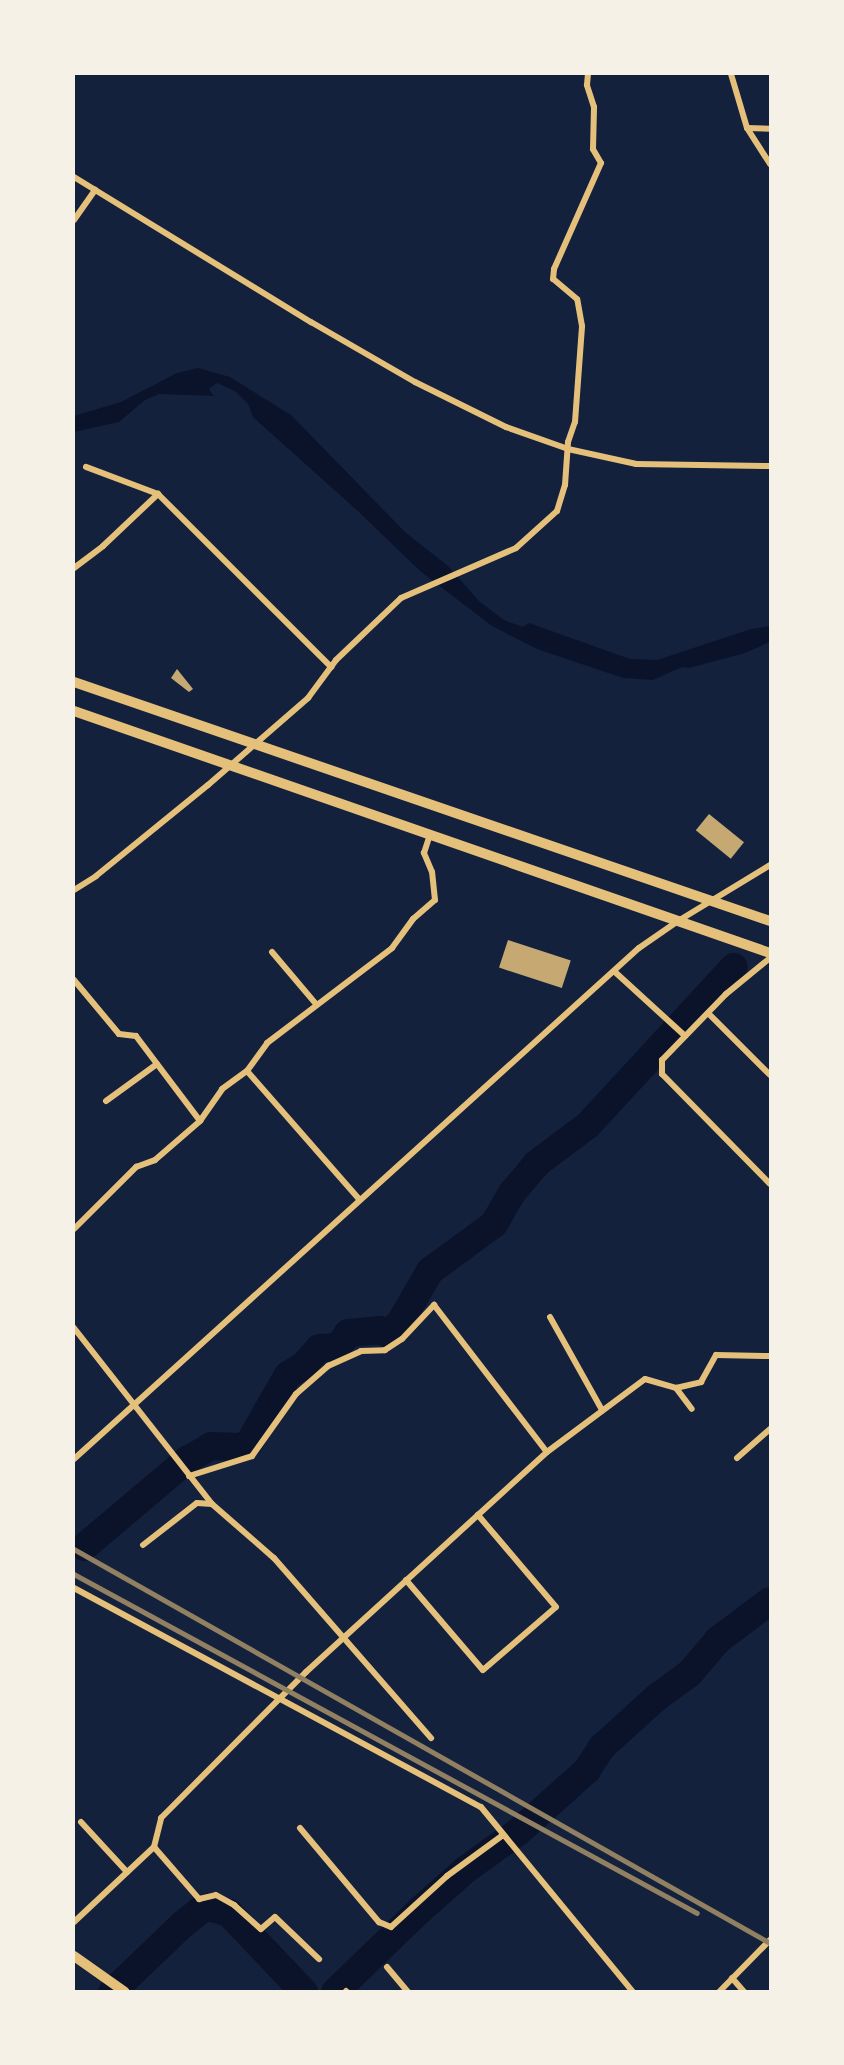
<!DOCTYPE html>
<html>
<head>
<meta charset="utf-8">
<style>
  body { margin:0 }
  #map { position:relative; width:844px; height:2065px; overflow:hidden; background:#14213d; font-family:"Playfair Display",serif }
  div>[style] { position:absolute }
  .water>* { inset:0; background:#0b132b }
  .river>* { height:28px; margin:-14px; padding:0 14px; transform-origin:14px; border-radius:14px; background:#0b132b }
  .building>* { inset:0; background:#c6a872; transform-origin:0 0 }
  .minor>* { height:6px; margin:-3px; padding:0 3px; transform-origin:3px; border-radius:3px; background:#e5c07b }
  .primary>* { height:10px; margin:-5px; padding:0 5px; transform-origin:5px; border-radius:5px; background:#e5c07b }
  .trunk>* { height:10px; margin:-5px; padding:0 5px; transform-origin:5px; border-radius:5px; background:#e5c07b }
  .rail>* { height:4.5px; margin:-2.25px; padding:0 2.25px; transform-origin:2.25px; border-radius:2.25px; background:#918062 }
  span { translate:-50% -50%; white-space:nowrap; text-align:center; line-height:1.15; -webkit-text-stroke:5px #f6f1e7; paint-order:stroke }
  .frame { position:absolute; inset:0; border:75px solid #f6f1e7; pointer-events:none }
</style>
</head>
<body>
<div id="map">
  <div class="water">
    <div style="clip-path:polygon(198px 368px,230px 377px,291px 415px,405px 532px,448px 566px,480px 602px,504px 620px,523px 627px,529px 623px,630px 659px,657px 660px,751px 629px,770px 626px,770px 642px,745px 653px,689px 668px,682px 667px,653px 680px,623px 678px,537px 649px,492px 626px,420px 571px,359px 512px,253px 417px,248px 404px,235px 391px,217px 383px,209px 389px,214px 396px,159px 394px,145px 400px,119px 422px,74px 432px,74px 416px,121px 402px,177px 373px)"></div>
  </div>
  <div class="river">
    <div style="left:84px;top:1547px;width:135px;rotate:-40.2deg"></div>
    <div style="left:187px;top:1460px;width:28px;rotate:-30deg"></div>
    <div style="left:211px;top:1446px;width:30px;rotate:2deg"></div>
    <div style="left:241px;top:1447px;width:9px;rotate:-27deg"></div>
    <div style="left:249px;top:1443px;width:78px;rotate:-60.2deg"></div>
    <div style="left:288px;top:1375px;width:17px;rotate:-31deg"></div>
    <div style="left:303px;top:1366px;width:24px;rotate:-48deg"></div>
    <div style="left:319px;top:1348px;width:19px;rotate:-3deg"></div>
    <div style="left:338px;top:1347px;width:17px;rotate:-54deg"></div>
    <div style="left:348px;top:1333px;width:32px;rotate:-5deg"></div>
    <div style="left:380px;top:1330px;width:10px;rotate:24deg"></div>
    <div style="left:389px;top:1334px;width:18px;rotate:-47deg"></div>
    <div style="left:401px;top:1321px;width:58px;rotate:-59.9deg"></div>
    <div style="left:430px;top:1271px;width:79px;rotate:-36.3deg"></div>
    <div style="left:494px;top:1224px;width:36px;rotate:-60deg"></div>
    <div style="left:512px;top:1193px;width:38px;rotate:-50deg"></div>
    <div style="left:536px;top:1164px;width:65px;rotate:-36.9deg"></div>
    <div style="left:588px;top:1125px;width:215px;rotate:-47.3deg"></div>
    <div style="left:112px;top:1992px;width:97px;rotate:-43.7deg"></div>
    <div style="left:182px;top:1925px;width:26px;rotate:-39deg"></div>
    <div style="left:202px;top:1909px;width:8px;rotate:-14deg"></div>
    <div style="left:210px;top:1907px;width:20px;rotate:18deg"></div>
    <div style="left:229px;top:1913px;width:109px;rotate:46.5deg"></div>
    <div style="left:335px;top:1992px;width:118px;rotate:-44deg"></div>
    <div style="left:420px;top:1910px;width:60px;rotate:-41.6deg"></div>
    <div style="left:465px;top:1870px;width:65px;rotate:-35.6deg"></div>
    <div style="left:518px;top:1832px;width:93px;rotate:-41.9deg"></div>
    <div style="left:587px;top:1770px;width:27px;rotate:-57deg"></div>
    <div style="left:602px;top:1747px;width:73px;rotate:-42.2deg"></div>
    <div style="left:656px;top:1698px;width:42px;rotate:-36.3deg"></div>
    <div style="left:690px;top:1673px;width:43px;rotate:-49.7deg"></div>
    <div style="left:718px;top:1640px;width:65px;rotate:-36.9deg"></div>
  </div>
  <div class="building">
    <div style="clip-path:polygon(177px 669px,193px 689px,189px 692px,171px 678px)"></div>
    <div style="left:709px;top:814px;width:45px;height:21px;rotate:39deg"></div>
    <div style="left:508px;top:940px;width:66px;height:29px;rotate:18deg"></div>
  </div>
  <div class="minor">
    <div style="left:731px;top:74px;width:56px;rotate:73.5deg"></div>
    <div style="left:747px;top:128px;width:43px;rotate:57.4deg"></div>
    <div style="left:747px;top:128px;width:23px;rotate:2deg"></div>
    <div style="left:74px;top:177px;width:278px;rotate:31.5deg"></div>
    <div style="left:311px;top:322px;width:120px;rotate:30deg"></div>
    <div style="left:415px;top:382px;width:102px;rotate:26.3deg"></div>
    <div style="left:506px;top:427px;width:66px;rotate:19.5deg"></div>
    <div style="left:568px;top:449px;width:70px;rotate:12.4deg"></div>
    <div style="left:636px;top:464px;width:134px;rotate:0.9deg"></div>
    <div style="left:74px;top:220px;width:37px;rotate:-55deg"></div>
    <div style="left:158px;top:494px;width:245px;rotate:45deg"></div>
    <div style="left:74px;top:568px;width:36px;rotate:-37deg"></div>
    <div style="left:103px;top:546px;width:76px;rotate:-43.4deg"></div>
    <div style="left:158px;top:494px;width:77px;rotate:-159.4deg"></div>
    <div style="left:74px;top:890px;width:26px;rotate:-32deg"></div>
    <div style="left:96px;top:876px;width:144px;rotate:-39.1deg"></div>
    <div style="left:208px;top:785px;width:133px;rotate:-41deg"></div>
    <div style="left:308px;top:698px;width:47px;rotate:-53.6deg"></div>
    <div style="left:336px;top:660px;width:90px;rotate:-43.6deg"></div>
    <div style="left:401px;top:598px;width:125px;rotate:-23.5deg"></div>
    <div style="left:516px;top:548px;width:55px;rotate:-42.1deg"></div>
    <div style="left:557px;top:511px;width:27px;rotate:-73deg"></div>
    <div style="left:565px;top:485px;width:43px;rotate:-86deg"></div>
    <div style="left:568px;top:442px;width:21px;rotate:-71deg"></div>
    <div style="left:575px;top:422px;width:96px;rotate:-85.8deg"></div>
    <div style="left:582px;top:326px;width:27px;rotate:-100deg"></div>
    <div style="left:577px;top:299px;width:31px;rotate:-140deg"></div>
    <div style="left:553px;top:279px;width:10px;rotate:-84deg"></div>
    <div style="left:554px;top:269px;width:116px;rotate:-66.1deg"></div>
    <div style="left:601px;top:163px;width:16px;rotate:-120deg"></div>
    <div style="left:593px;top:149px;width:42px;rotate:-88.6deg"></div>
    <div style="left:594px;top:107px;width:23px;rotate:-108deg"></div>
    <div style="left:587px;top:85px;width:11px;rotate:-85deg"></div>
    <div style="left:272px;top:952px;width:68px;rotate:49.8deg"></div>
    <div style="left:770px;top:958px;width:57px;rotate:140.7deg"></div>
    <div style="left:726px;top:994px;width:92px;rotate:134.1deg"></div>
    <div style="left:662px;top:1060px;width:14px;rotate:90deg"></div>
    <div style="left:662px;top:1074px;width:154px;rotate:45.5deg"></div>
    <div style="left:615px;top:972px;width:95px;rotate:42.4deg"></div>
    <div style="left:74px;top:980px;width:70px;rotate:50.2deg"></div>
    <div style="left:119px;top:1034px;width:17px;rotate:7deg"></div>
    <div style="left:136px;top:1036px;width:106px;rotate:53deg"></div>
    <div style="left:708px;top:1013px;width:88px;rotate:45deg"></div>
    <div style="left:247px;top:1071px;width:171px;rotate:48.8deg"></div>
    <div style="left:106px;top:1101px;width:63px;rotate:-36deg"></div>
    <div style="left:74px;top:1229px;width:88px;rotate:-45deg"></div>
    <div style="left:136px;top:1167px;width:20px;rotate:-20deg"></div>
    <div style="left:155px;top:1160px;width:60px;rotate:-40.9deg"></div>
    <div style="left:200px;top:1121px;width:39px;rotate:-55deg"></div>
    <div style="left:222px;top:1089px;width:31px;rotate:-36deg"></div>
    <div style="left:247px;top:1071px;width:34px;rotate:-54deg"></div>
    <div style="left:267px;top:1043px;width:157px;rotate:-37.2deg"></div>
    <div style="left:392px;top:948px;width:36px;rotate:-54deg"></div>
    <div style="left:413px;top:919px;width:29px;rotate:-41deg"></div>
    <div style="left:435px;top:900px;width:28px;rotate:-96deg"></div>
    <div style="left:432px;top:872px;width:21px;rotate:-113deg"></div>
    <div style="left:424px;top:853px;width:19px;rotate:-72deg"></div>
    <div style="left:550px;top:1317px;width:107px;rotate:60.8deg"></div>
    <div style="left:74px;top:1328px;width:224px;rotate:51.9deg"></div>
    <div style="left:212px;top:1504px;width:82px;rotate:41.1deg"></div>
    <div style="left:274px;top:1558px;width:239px;rotate:48.9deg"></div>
    <div style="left:676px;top:1388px;width:26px;rotate:53deg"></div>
    <div style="left:737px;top:1458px;width:44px;rotate:-41.3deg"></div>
    <div style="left:74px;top:1459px;width:762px;rotate:-42.13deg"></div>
    <div style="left:639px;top:948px;width:47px;rotate:-34.7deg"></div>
    <div style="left:678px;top:921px;width:108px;rotate:-31.3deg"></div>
    <div style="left:189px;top:1476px;width:66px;rotate:-17.6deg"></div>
    <div style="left:252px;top:1456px;width:76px;rotate:-54.6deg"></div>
    <div style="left:296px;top:1394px;width:43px;rotate:-41.2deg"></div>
    <div style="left:328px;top:1366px;width:36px;rotate:-24deg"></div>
    <div style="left:361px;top:1351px;width:24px;rotate:-2deg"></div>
    <div style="left:385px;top:1350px;width:20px;rotate:-33deg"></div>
    <div style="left:402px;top:1339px;width:47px;rotate:-46.7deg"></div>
    <div style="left:434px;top:1305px;width:185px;rotate:52.5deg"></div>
    <div style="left:143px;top:1545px;width:68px;rotate:-37.9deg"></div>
    <div style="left:197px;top:1503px;width:15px;rotate:4deg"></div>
    <div style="left:406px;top:1580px;width:118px;rotate:49.5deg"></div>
    <div style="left:483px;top:1670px;width:96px;rotate:-40.8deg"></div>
    <div style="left:556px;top:1607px;width:121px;rotate:-130.3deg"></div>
    <div style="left:74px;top:1588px;width:462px;rotate:28.3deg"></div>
    <div style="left:481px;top:1807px;width:239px;rotate:50.6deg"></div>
    <div style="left:81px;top:1822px;width:68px;rotate:47.4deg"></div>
    <div style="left:300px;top:1828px;width:123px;rotate:50deg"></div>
    <div style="left:379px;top:1922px;width:13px;rotate:23deg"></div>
    <div style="left:391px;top:1927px;width:76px;rotate:-42.3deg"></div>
    <div style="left:447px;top:1876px;width:69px;rotate:-36.2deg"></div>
    <div style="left:154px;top:1847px;width:69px;rotate:49.1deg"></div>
    <div style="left:199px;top:1899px;width:17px;rotate:-13deg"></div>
    <div style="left:216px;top:1895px;width:21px;rotate:29deg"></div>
    <div style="left:234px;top:1905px;width:36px;rotate:42deg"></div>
    <div style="left:261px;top:1929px;width:18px;rotate:-41deg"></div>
    <div style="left:275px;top:1917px;width:61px;rotate:43.7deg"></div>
    <div style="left:74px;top:1922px;width:110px;rotate:-43.2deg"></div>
    <div style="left:154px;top:1847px;width:30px;rotate:-76deg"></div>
    <div style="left:161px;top:1818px;width:206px;rotate:-45.2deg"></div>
    <div style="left:306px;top:1672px;width:326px;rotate:-42.4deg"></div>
    <div style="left:547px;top:1452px;width:122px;rotate:-36.7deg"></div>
    <div style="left:645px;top:1379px;width:32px;rotate:16deg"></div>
    <div style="left:676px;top:1388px;width:26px;rotate:-13deg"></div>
    <div style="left:701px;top:1382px;width:31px;rotate:-61deg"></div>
    <div style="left:716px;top:1355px;width:54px;rotate:1.1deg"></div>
    <div style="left:387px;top:1967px;width:33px;rotate:50deg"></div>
    <div style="left:732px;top:1978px;width:18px;rotate:49deg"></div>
    <div style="left:346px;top:1991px;width:1px;rotate:45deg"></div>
    <div style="left:719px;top:1992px;width:73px;rotate:-45.6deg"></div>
  </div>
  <div class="primary">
    <div style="left:74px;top:1956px;width:62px;rotate:35.2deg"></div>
  </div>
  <div class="trunk">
    <div style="left:74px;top:682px;width:736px;rotate:18.95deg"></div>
    <div style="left:74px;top:711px;width:737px;rotate:19.17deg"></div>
  </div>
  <div class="rail">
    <div style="left:74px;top:1549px;width:800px;rotate:29.51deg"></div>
    <div style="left:74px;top:1574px;width:709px;rotate:28.55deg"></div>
  </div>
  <div class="frame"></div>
</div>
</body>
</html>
